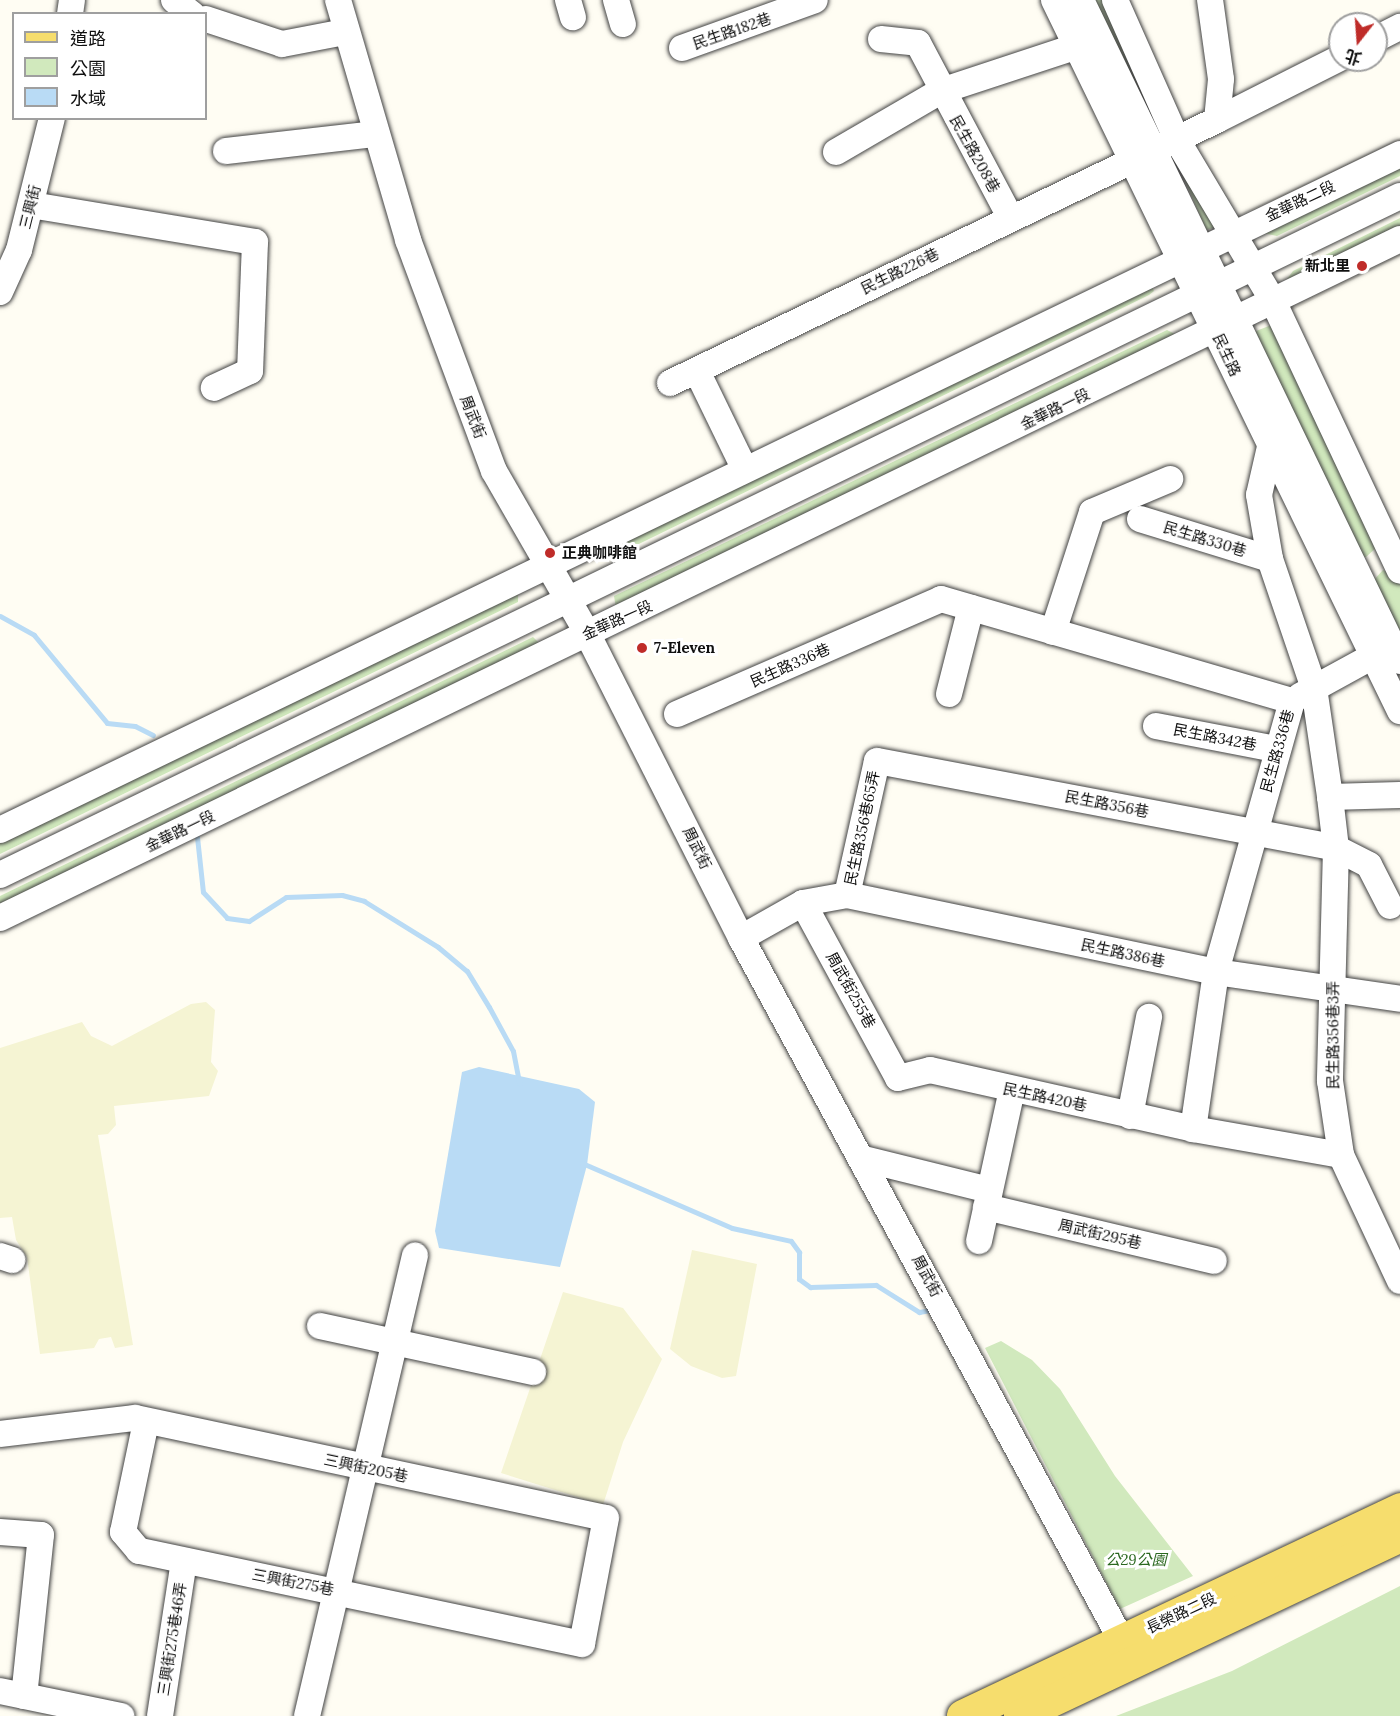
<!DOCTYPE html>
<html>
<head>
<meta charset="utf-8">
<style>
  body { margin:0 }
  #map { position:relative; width:1400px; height:1716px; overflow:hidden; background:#fffdf3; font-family:Lora,"Noto Sans TC",serif }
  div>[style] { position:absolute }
  .farmland>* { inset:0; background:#f5f4d3 }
  .green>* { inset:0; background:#d1e9bd }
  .plaza>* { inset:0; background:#f0ede1 }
  .water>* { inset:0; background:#b9dbf5 }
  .stream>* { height:5px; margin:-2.5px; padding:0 2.5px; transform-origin:2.5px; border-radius:2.5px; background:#b9dbf5 }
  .roads { filter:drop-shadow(0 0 2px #434343) drop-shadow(0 0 2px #434343) }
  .minor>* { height:26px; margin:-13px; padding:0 13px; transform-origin:13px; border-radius:13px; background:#fff }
  .major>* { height:32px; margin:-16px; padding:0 16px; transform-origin:16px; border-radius:16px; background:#f6dd6d }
  .dots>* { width:16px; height:16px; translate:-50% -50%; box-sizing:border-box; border:3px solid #fff; border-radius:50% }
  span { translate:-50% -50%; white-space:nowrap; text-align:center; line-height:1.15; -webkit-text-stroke:6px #fff; paint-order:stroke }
  .street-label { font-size:15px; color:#101010 }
  .poi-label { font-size:15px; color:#101010; font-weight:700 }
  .right { translate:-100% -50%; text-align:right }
  .left { translate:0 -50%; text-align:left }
  .park-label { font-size:15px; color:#2b6820; font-style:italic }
  .legend { position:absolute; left:12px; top:12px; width:195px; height:108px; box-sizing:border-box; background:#fff; border:2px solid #9f9f9f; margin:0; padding:8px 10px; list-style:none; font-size:18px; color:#101010 }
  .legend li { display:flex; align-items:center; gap:12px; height:30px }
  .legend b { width:30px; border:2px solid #9f9f9f }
  .north { position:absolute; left:1328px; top:12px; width:60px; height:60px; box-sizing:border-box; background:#fff; border:2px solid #9f9f9f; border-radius:50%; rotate:197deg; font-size:16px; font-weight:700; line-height:24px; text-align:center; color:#101010 }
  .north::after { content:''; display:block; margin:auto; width:21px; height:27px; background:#bf2c29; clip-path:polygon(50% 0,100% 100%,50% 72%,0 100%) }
</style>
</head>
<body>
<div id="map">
  <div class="farmland">
    <div style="clip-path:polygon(206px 1002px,215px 1010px,211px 1062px,218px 1071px,209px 1096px,114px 1106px,116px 1125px,108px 1134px,98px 1135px,133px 1345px,115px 1348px,111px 1337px,99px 1339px,94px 1348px,40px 1354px,27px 1257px,16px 1240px,12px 1217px,0 1218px,0 1048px,82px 1022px,91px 1036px,112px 1046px,191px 1004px)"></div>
    <div style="clip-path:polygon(692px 1250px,757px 1264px,736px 1376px,722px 1378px,691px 1366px,670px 1349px)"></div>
    <div style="clip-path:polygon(563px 1292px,623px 1308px,662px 1359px,623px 1442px,603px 1505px,501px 1473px)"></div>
  </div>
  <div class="green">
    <div style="clip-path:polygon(1094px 0,1104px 0,1161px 133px,1158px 133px)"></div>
    <div style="clip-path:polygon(1400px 159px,1400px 176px,1277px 236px,1263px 233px)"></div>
    <div style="clip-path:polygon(1181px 171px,1220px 226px,1206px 230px)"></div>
    <div style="clip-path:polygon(1400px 218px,1400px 235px,1284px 283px,1293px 271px)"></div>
    <div style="clip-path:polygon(1149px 280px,1154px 291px,1149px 295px,606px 560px,597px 559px,591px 551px)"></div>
    <div style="clip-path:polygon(1274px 324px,1377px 547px,1366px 557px,1361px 557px,1251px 333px)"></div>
    <div style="clip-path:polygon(1167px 330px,1177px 335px,616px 608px,614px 596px)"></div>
    <div style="clip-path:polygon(1383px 570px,1400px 578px,1400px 640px,1372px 582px)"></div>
    <div style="clip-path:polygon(518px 590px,518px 602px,0 854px,0 839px)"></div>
    <div style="clip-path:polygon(533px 637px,542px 646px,0 912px,0 896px)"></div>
    <div style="clip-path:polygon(1001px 1341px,1032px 1360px,1060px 1389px,1115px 1476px,1193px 1576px,1120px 1609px,985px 1348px)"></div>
    <div style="clip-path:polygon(1400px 1586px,1400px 1716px,1116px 1716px,1232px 1671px)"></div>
  </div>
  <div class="plaza">
    <div style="clip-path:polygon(1400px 138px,1400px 148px,1236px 216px,1320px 177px)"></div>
    <div style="clip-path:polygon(1400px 246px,1400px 256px,1285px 314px,1283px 306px)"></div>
  </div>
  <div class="water">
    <div style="clip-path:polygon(479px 1067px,579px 1089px,595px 1102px,587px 1165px,560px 1267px,439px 1248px,435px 1231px,462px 1072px)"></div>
  </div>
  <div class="stream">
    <div style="left:0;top:616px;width:39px;rotate:29deg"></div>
    <div style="left:34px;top:635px;width:114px;rotate:50.3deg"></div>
    <div style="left:107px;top:723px;width:28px;rotate:6deg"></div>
    <div style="left:135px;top:726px;width:20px;rotate:27deg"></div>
    <div style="left:197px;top:837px;width:55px;rotate:83.8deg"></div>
    <div style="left:203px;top:892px;width:35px;rotate:47deg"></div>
    <div style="left:227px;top:918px;width:22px;rotate:8deg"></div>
    <div style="left:249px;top:921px;width:44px;rotate:-33deg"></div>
    <div style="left:286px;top:897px;width:56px;rotate:-2deg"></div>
    <div style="left:342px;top:895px;width:23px;rotate:15deg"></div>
    <div style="left:364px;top:901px;width:87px;rotate:31.9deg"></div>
    <div style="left:438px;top:947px;width:38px;rotate:40deg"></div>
    <div style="left:467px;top:971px;width:42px;rotate:58.6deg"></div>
    <div style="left:489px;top:1007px;width:50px;rotate:61.4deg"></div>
    <div style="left:513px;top:1051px;width:33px;rotate:79deg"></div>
    <div style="left:582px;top:1163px;width:163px;rotate:23.4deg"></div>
    <div style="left:732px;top:1228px;width:60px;rotate:12.4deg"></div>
    <div style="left:791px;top:1241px;width:14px;rotate:54deg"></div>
    <div style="left:799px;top:1252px;width:27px;rotate:90deg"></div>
    <div style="left:799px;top:1279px;width:14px;rotate:36deg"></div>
    <div style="left:810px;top:1287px;width:66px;rotate:-1.7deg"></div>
    <div style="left:876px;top:1285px;width:51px;rotate:32.1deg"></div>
    <div style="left:919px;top:1312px;width:11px;rotate:-10deg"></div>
  </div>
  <div class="roads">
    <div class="minor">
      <div style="left:174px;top:0;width:23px;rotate:38deg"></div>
      <div style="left:338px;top:0;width:250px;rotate:73.7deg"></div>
      <div style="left:408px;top:240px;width:246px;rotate:69.6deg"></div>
      <div style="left:494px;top:471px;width:187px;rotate:60.1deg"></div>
      <div style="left:587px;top:633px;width:342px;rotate:63.2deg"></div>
      <div style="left:741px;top:938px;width:817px;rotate:61.55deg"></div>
      <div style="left:568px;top:0;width:18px;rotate:74deg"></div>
      <div style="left:616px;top:0;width:25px;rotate:74deg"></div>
      <div style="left:1054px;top:0;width:791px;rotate:64.05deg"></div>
      <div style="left:1081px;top:0;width:734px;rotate:64.24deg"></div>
      <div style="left:1115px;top:0;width:153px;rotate:66.1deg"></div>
      <div style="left:1177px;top:140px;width:187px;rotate:59.2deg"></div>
      <div style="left:1273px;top:301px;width:298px;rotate:64.8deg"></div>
      <div style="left:70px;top:14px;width:14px;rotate:-82deg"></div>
      <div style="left:206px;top:19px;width:80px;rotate:18.2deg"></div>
      <div style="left:282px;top:44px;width:64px;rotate:-10.8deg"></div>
      <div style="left:881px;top:39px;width:37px;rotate:6deg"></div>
      <div style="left:918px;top:43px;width:197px;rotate:62.1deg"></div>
      <div style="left:1376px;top:39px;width:27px;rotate:-27deg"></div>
      <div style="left:682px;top:48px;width:141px;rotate:-19.8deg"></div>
      <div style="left:1217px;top:120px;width:138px;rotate:-26.8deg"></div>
      <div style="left:226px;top:151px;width:151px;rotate:-6.5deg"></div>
      <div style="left:836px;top:152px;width:121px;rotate:-30.2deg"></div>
      <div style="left:941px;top:91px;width:141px;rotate:-18.2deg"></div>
      <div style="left:31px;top:205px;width:227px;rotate:9.4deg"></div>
      <div style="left:255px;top:242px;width:129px;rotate:92.2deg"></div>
      <div style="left:250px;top:371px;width:40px;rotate:155deg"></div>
      <div style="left:0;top:292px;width:46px;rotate:-65.7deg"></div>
      <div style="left:19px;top:250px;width:136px;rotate:-76deg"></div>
      <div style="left:697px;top:371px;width:108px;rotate:64.1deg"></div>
      <div style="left:670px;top:383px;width:607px;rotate:-25.68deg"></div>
      <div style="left:1217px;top:120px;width:41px;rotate:-84.4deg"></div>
      <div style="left:1221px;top:79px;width:80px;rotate:-97.9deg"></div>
      <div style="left:1270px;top:447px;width:49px;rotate:102.9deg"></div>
      <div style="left:1259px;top:495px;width:65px;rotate:80.2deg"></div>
      <div style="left:1270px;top:559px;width:136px;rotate:71.2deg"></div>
      <div style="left:1314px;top:688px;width:110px;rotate:81.6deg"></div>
      <div style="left:1140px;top:519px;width:136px;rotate:17.1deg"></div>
      <div style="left:1053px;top:632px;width:126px;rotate:-72deg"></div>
      <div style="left:1092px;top:512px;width:85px;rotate:-22.9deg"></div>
      <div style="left:949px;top:694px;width:89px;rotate:-75.7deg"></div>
      <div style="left:1300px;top:696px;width:83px;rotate:-28.7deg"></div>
      <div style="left:677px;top:714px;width:288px;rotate:-23.5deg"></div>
      <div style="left:941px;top:599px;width:366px;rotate:16.2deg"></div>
      <div style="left:1292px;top:701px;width:281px;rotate:105.7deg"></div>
      <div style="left:1216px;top:972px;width:159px;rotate:98.3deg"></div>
      <div style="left:1156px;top:726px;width:121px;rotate:10.9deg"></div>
      <div style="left:1400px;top:795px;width:70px;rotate:178.4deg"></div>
      <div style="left:1330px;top:797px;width:51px;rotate:83.3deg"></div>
      <div style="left:1336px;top:848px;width:233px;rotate:91.5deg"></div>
      <div style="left:1330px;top:1081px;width:75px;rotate:81.5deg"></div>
      <div style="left:1341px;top:1155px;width:139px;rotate:64.9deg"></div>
      <div style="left:0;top:830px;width:1555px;rotate:-25.77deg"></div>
      <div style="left:0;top:875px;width:1556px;rotate:-25.87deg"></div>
      <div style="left:847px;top:895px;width:137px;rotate:-77.4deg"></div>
      <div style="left:877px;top:761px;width:467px;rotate:10.7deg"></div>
      <div style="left:1336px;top:848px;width:37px;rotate:27deg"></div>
      <div style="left:1369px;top:865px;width:46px;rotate:62.9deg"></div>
      <div style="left:803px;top:903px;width:199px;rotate:61.5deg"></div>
      <div style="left:898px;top:1078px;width:33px;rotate:-14deg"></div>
      <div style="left:930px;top:1070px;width:270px;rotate:12.6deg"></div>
      <div style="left:1193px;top:1129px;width:150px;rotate:10deg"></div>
      <div style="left:0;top:918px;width:1556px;rotate:-25.87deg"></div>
      <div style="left:741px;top:938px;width:71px;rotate:-29.4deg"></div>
      <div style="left:803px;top:903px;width:45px;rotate:-10.3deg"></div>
      <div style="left:847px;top:895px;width:377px;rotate:11.8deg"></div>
      <div style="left:1216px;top:972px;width:186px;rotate:8.3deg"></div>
      <div style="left:1130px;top:1116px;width:101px;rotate:-79.1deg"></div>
      <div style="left:864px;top:1159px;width:129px;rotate:13.9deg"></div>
      <div style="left:986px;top:1207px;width:234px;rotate:13.3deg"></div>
      <div style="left:979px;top:1241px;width:155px;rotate:-77.7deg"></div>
      <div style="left:0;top:1256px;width:13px;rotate:18deg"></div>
      <div style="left:320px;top:1326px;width:218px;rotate:12.2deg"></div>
      <div style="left:0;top:1434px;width:136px;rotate:-6.8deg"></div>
      <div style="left:135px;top:1418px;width:481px;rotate:12deg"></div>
      <div style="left:606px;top:1518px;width:128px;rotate:100.8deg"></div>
      <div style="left:582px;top:1644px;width:453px;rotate:-168.1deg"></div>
      <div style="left:139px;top:1551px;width:25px;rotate:-130deg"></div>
      <div style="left:123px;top:1532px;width:112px;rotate:-78.2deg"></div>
      <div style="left:0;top:1532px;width:41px;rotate:4.2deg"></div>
      <div style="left:41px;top:1535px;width:162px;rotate:96deg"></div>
      <div style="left:0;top:1691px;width:124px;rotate:11.7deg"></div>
      <div style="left:160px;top:1716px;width:157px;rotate:-81.2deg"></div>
      <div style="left:307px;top:1716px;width:473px;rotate:-76.8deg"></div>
    </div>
    <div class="major">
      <div style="left:963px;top:1716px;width:484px;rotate:-25.3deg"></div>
      <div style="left:1020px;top:1716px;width:420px;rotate:-25.3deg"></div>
    </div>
  </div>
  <div class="dots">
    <div style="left:1362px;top:266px;background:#bf2c29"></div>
    <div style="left:550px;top:553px;background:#bf2c29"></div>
    <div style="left:642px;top:648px;background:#bf2c29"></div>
  </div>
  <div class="street-label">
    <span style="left:732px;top:31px;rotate:-19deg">民生路182巷</span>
    <span style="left:975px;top:154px;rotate:61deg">民生路208巷</span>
    <span style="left:1300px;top:201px;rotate:-25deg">金華路二段</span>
    <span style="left:30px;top:207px;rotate:-76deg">三興街</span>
    <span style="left:900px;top:271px;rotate:-26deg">民生路226巷</span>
    <span style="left:1227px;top:355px;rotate:65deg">民生路</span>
    <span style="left:1055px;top:409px;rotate:-26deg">金華路一段</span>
    <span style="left:473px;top:417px;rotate:69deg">周武街</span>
    <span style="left:1205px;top:539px;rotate:17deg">民生路330巷</span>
    <span style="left:617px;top:620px;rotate:-24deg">金華路一段</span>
    <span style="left:790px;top:665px;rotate:-24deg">民生路336巷</span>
    <span style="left:1215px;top:737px;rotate:11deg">民生路342巷</span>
    <span style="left:1277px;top:751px;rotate:-74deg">民生路336巷</span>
    <span style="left:1107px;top:804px;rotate:11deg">民生路356巷</span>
    <span style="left:862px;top:828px;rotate:-78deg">民生路356巷65弄</span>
    <span style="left:180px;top:831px;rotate:-26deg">金華路一段</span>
    <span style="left:697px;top:848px;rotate:64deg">周武街</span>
    <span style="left:1123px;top:953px;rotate:12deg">民生路386巷</span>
    <span style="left:851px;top:990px;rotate:61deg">周武街255巷</span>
    <span style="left:1333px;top:1035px;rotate:-90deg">民生路356巷3弄</span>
    <span style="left:1045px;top:1097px;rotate:12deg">民生路420巷</span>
    <span style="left:1100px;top:1234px;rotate:13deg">周武街295巷</span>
    <span style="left:927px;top:1276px;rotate:62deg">周武街</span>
    <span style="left:366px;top:1468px;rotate:12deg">三興街205巷</span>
    <span style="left:293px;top:1582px;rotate:11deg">三興街275巷</span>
    <span style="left:1181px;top:1613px;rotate:-25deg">長榮路二段</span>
    <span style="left:172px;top:1639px;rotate:-81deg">三興街275巷46弄</span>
  </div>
  <div class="poi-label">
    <span class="right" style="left:1350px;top:266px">新北里</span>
    <span class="left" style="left:562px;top:553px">正典咖啡館</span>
    <span class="left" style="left:654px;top:648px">7-Eleven</span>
  </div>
  <div class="park-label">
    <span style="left:1136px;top:1560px">公29公園</span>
  </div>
  <ul class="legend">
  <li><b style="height:8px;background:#f6dd6d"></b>道路</li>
  <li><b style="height:16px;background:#d1e9bd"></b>公園</li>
  <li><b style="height:16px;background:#b9dbf5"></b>水域</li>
  </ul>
  <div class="north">北</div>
</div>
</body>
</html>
